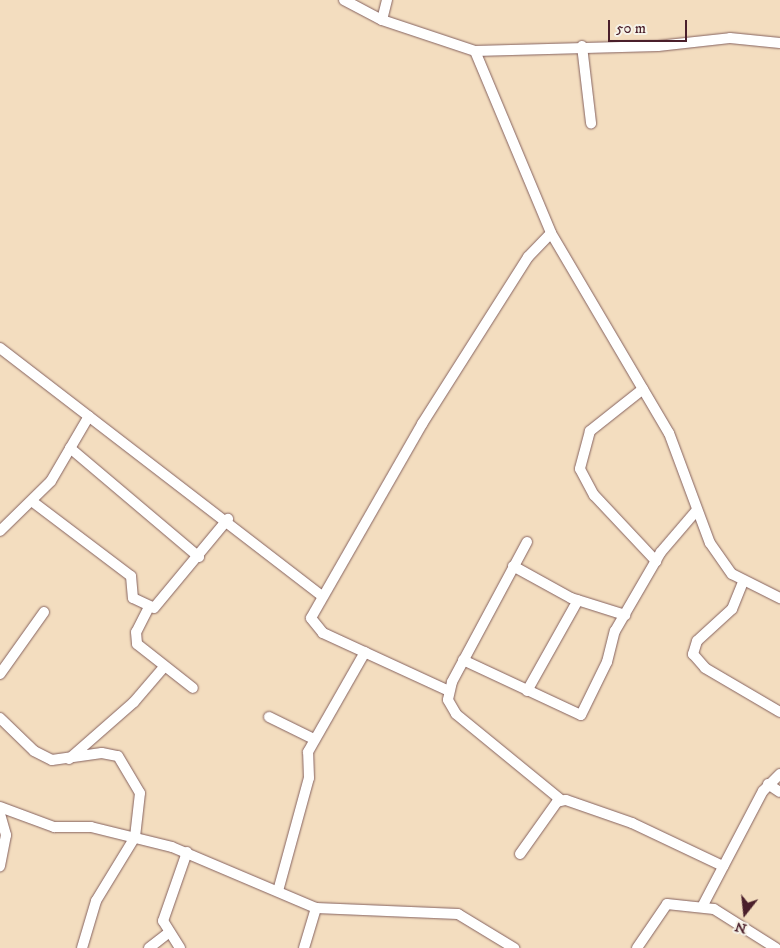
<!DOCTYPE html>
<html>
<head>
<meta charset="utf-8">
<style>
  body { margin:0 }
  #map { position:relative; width:780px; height:948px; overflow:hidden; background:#f3ddbf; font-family:"IM FELL DW Pica",serif }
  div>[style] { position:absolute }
  .roads { filter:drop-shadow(0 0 1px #85625f) drop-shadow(0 0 1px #85625f) }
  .minor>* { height:10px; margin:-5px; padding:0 5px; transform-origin:5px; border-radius:5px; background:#fff }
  span { translate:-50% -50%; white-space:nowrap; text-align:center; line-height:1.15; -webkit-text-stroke:5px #f7f3e8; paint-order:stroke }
  .north { position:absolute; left:720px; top:888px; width:50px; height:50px; -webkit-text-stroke:4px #f7f3e8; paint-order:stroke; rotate:196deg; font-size:14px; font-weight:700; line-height:20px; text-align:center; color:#4a1f2b }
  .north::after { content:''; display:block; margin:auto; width:18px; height:22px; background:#4a1f2b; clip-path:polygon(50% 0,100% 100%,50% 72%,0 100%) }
  .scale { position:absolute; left:608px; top:20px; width:79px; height:22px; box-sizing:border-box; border:2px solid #4a1f2b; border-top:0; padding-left:6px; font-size:15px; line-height:18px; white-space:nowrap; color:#4a1f2b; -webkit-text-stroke:4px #f7f3e8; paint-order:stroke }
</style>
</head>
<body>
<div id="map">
  <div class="roads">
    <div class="minor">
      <div style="left:344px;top:0;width:43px;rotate:27.8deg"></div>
      <div style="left:382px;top:20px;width:98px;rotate:18.4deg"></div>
      <div style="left:475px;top:51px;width:183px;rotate:-1.6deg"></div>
      <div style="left:658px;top:46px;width:72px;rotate:-6.3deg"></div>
      <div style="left:730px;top:38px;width:50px;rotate:5.7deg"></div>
      <div style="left:382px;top:20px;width:21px;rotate:-76deg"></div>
      <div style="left:582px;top:46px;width:78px;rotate:83.3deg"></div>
      <div style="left:475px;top:51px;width:197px;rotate:67.3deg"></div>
      <div style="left:551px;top:233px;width:232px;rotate:59.5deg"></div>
      <div style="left:669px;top:433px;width:117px;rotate:69.6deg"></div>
      <div style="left:710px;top:543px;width:38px;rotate:55deg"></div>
      <div style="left:732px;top:574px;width:54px;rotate:26.6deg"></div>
      <div style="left:0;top:348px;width:405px;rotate:37.6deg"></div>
      <div style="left:643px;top:389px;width:68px;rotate:141.6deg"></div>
      <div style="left:590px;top:431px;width:39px;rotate:105deg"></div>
      <div style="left:580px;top:469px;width:30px;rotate:62deg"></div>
      <div style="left:594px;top:495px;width:91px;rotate:46.8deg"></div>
      <div style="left:70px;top:448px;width:169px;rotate:40.2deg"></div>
      <div style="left:33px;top:502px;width:123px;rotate:37.1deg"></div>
      <div style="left:131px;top:576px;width:22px;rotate:85deg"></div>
      <div style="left:133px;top:598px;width:23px;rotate:25deg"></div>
      <div style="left:154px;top:608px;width:116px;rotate:-50.3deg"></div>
      <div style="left:0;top:531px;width:71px;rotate:-44.4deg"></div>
      <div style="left:51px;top:481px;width:75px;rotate:-59.7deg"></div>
      <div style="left:527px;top:542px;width:159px;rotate:118.2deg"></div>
      <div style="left:452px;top:682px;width:18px;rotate:103deg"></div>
      <div style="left:448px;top:700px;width:16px;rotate:60deg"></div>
      <div style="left:456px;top:714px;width:136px;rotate:39.3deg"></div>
      <div style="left:513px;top:566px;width:66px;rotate:28.9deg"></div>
      <div style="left:571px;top:598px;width:57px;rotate:17.5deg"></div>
      <div style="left:743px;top:582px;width:29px;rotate:112deg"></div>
      <div style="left:732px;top:609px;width:47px;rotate:137.6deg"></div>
      <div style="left:697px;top:641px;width:14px;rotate:107deg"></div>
      <div style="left:693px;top:654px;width:18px;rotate:49deg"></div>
      <div style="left:705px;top:668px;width:87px;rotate:30.4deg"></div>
      <div style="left:149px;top:607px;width:28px;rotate:117deg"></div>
      <div style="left:136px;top:632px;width:12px;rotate:85deg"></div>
      <div style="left:137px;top:644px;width:71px;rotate:38.2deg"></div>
      <div style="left:463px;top:660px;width:130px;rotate:25deg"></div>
      <div style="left:581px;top:715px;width:59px;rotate:-63.9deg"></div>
      <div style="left:607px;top:662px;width:32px;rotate:-76deg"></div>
      <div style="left:615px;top:631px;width:91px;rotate:-59.8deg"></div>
      <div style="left:661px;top:552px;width:54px;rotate:-49.5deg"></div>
      <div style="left:0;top:674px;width:76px;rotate:-54.6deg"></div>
      <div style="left:449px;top:691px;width:139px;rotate:-155.3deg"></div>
      <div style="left:323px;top:633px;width:19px;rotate:-129deg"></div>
      <div style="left:311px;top:618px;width:224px;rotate:-60.2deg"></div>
      <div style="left:422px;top:424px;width:198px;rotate:-57.6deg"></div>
      <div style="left:528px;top:257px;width:33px;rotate:-46deg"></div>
      <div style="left:527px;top:691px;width:104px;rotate:-60.7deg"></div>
      <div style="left:269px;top:717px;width:50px;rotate:26.1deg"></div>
      <div style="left:0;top:718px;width:47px;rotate:44.1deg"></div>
      <div style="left:34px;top:751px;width:20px;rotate:27deg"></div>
      <div style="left:52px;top:760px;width:50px;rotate:-8deg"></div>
      <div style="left:102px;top:753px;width:16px;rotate:11deg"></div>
      <div style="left:118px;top:756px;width:43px;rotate:59.3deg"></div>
      <div style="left:140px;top:793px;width:44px;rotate:96.5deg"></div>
      <div style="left:135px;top:837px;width:75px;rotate:121.4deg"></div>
      <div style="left:96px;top:901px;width:49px;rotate:106.6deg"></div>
      <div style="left:69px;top:759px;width:86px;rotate:-41.2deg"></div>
      <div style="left:134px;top:702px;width:46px;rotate:-49.4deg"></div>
      <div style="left:768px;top:784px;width:14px;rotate:34deg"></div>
      <div style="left:0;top:807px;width:58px;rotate:20.3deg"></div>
      <div style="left:54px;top:827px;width:37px"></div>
      <div style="left:91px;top:827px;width:83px;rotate:13.9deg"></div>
      <div style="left:172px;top:847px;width:156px;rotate:23deg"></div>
      <div style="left:316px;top:908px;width:142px;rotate:2.4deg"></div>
      <div style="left:458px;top:914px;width:66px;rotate:31.3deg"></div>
      <div style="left:0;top:814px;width:22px;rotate:74deg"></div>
      <div style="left:6px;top:835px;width:32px;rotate:101deg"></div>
      <div style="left:520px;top:854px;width:64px;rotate:-54.6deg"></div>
      <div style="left:557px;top:802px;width:9px;rotate:-13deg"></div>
      <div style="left:566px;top:800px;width:70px;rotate:19.2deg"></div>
      <div style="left:632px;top:823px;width:101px;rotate:25.3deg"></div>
      <div style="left:278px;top:891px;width:117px;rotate:-74.7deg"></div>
      <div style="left:309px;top:778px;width:26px;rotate:-92deg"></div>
      <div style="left:308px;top:752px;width:115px;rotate:-60.3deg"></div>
      <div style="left:702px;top:907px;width:131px;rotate:-62.3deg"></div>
      <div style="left:763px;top:791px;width:24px;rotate:-45deg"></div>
      <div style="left:149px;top:948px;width:23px;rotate:-38deg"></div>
      <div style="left:180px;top:948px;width:32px;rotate:-122deg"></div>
      <div style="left:163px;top:921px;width:73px;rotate:-70.8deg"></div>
      <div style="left:304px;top:948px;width:42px;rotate:-73.3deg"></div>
      <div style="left:637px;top:948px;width:53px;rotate:-55.7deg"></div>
      <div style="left:667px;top:904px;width:47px;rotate:6.1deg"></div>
      <div style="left:714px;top:909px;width:73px;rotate:32.2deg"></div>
    </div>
  </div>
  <div class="north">N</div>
  <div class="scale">50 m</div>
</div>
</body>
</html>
